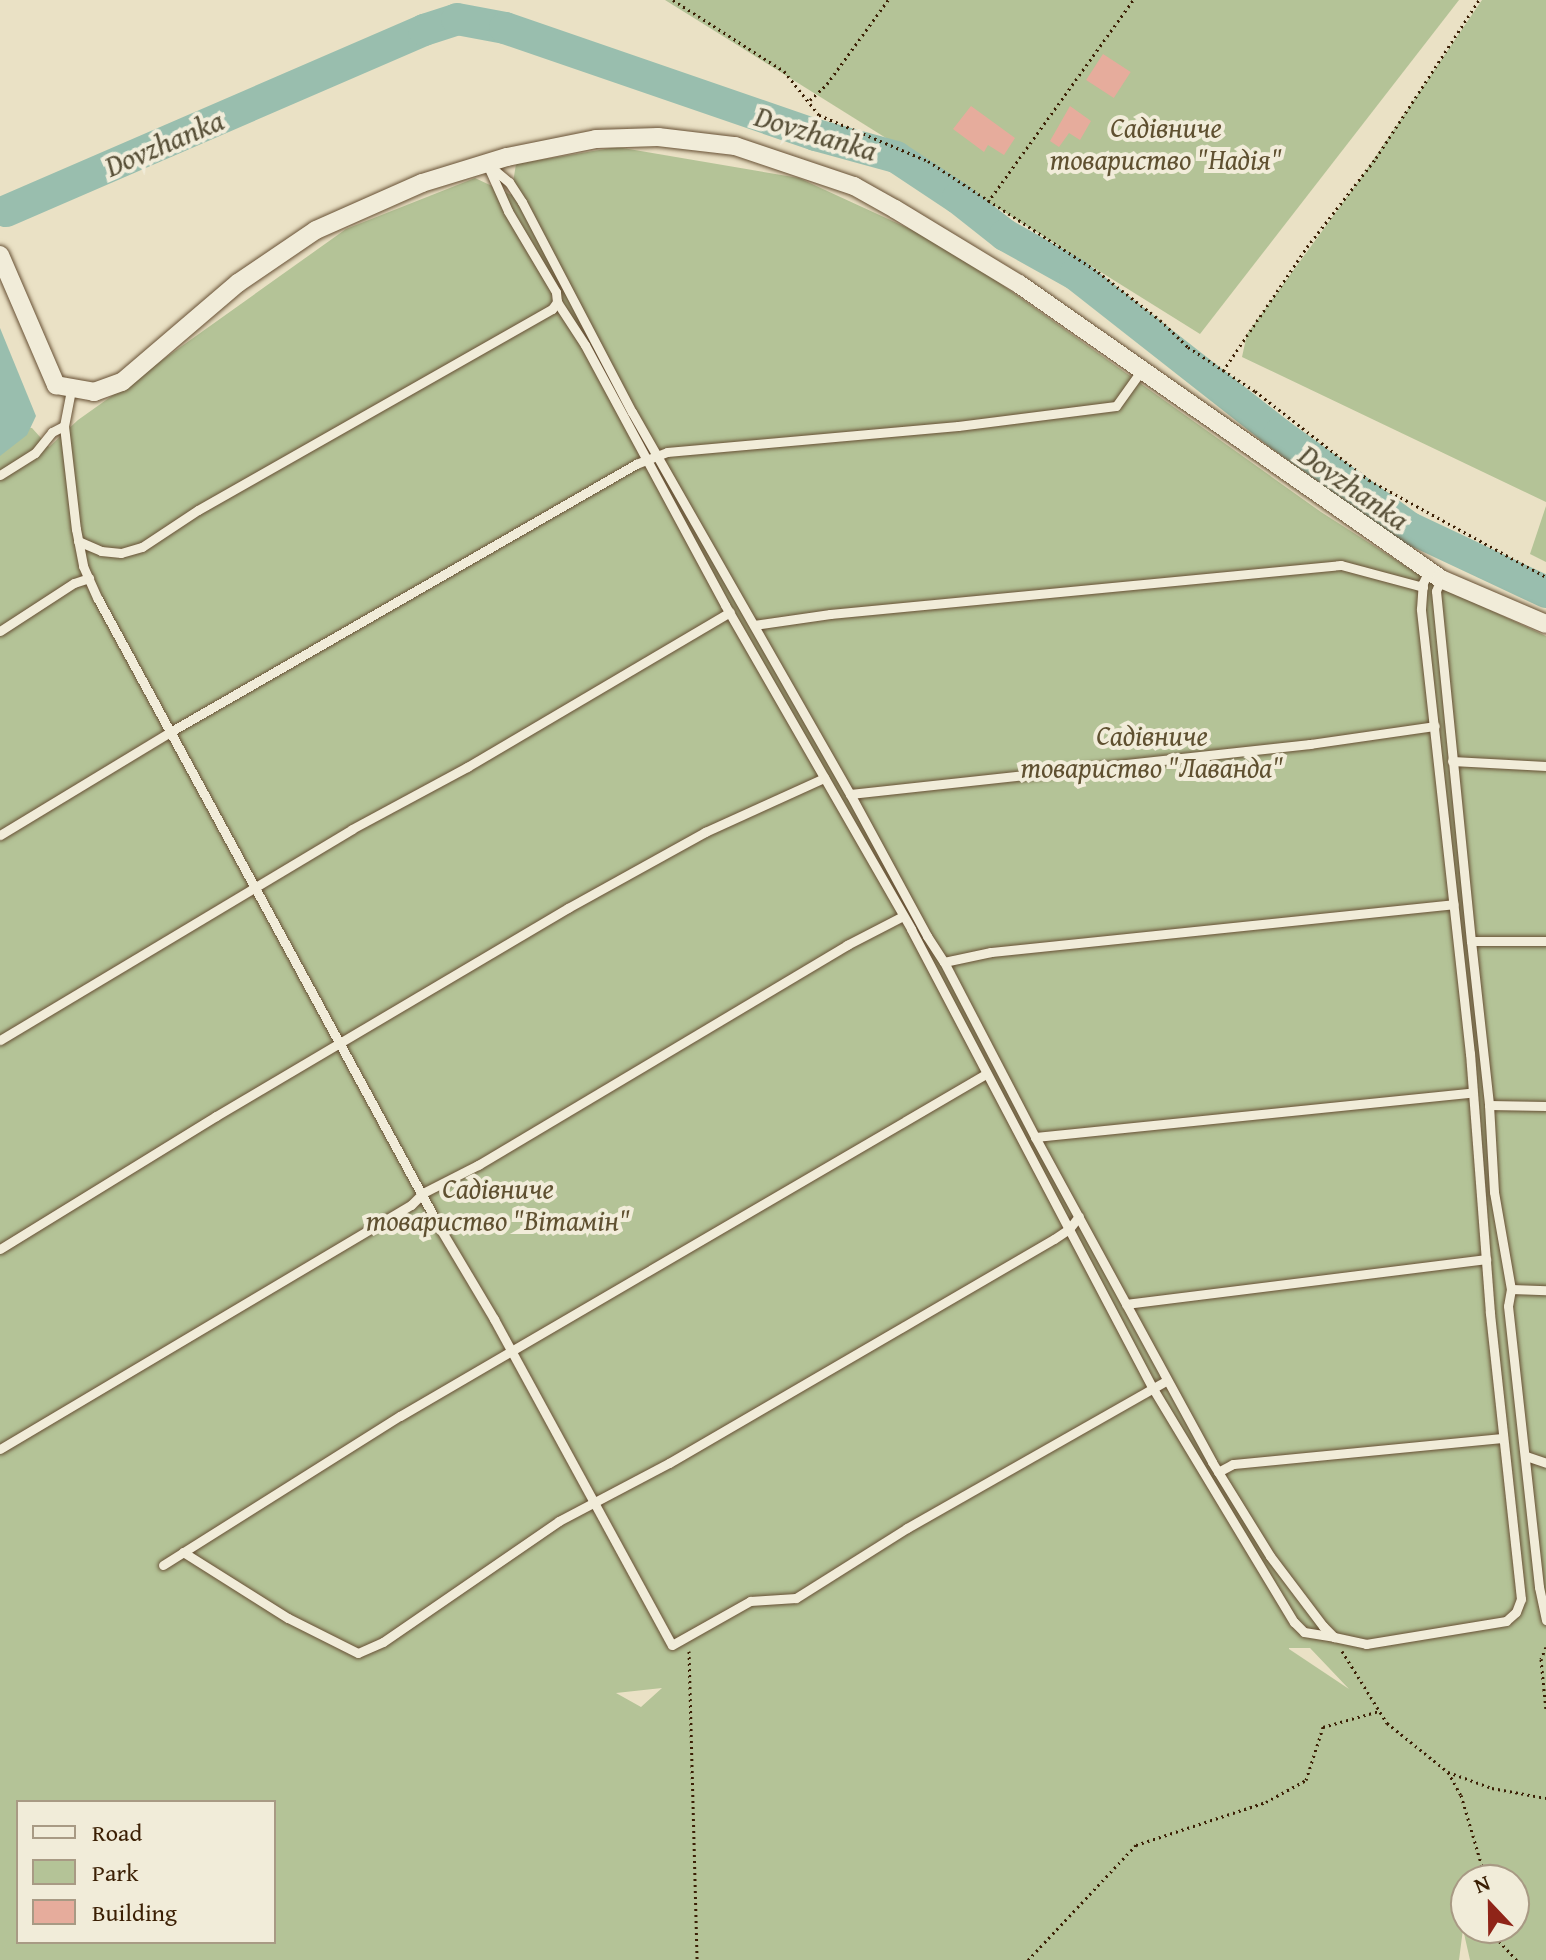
<!DOCTYPE html>
<html>
<head>
<meta charset="utf-8">
<style>
  body { margin:0 }
  #map { position:relative; width:1546px; height:1960px; overflow:hidden; background:#eae1c5; font-family:"Gentium Book Plus",serif }
  div>[style] { position:absolute }
  .green>* { inset:0; background:#b4c397 }
  .water>* { inset:0; background:#99beae }
  .river>* { height:32px; margin:-16px; padding:0 16px; transform-origin:16px; border-radius:16px; background:#99beae }
  .building>* { inset:0; background:#e6ac9c; transform-origin:0 0 }
  .path>* { height:3px; margin-top:-1.5px; transform-origin:0; background:repeating-linear-gradient(90deg,#3b1f04 0 2px,transparent 0 6px) }
  .roads { filter:drop-shadow(0 0 2px #675034) drop-shadow(0 0 2px #675034) }
  .lane>* { height:9px; margin:-4.5px; padding:0 4.5px; transform-origin:4.5px; border-radius:4.5px; background:#f1ecd9 }
  .street>* { height:18px; margin:-9px; padding:0 9px; transform-origin:9px; border-radius:9px; background:#f1ecd9 }
  span { translate:-50% -50%; white-space:nowrap; text-align:center; line-height:1.15; -webkit-text-stroke:8px #f1ecd9; paint-order:stroke }
  .park-label { font-size:28px; color:#5f5030; font-style:italic }
  .water-label { font-size:30px; color:#574f37; font-style:italic }
  .legend { position:absolute; left:16px; top:1800px; width:260px; height:144px; box-sizing:border-box; background:#f1ecd9; border:2px solid #a89a84; margin:0; padding:10px 14px; list-style:none; font-size:24px; color:#3b1f04 }
  .legend li { display:flex; align-items:center; gap:16px; height:40px }
  .legend b { width:40px; border:2px solid #a89a84 }
  .north { position:absolute; left:1450px; top:1864px; width:80px; height:80px; box-sizing:border-box; background:#f1ecd9; border:2px solid #a89a84; border-radius:50%; rotate:338deg; font-size:22px; font-weight:700; line-height:32px; text-align:center; color:#3b1f04 }
  .north::after { content:''; display:block; margin:auto; width:28px; height:36px; background:#8f2418; clip-path:polygon(50% 0,100% 100%,50% 72%,0 100%) }
</style>
</head>
<body>
<div id="map">
  <div class="green">
    <div style="clip-path:polygon(665px 0,1459px 0,1200px 334px)"></div>
    <div style="clip-path:polygon(1482px 0,1546px 0,1546px 502px,1242px 357px,1247px 334px,1363px 175px)"></div>
    <div style="clip-path:polygon(evenodd,617px 147px,799px 178px,949px 247px,1321px 512px,1432px 583px,1546px 636px,1546px 1960px,1470px 1960px,1463px 1929px,1459px 1960px,0 1960px,0 448px,21px 427px,32px 428px,49px 447px,78px 420px,346px 229px,475px 178px,511px 195px,516px 164px,617px 147px,1289px 1648px,1310px 1648px,1349px 1689px,1289px 1649px,1289px 1648px,617px 147px,662px 1688px,641px 1707px,616px 1693px,662px 1688px,617px 147px,18px 1802px,274px 1802px,274px 1942px,18px 1942px,18px 1802px,617px 147px,1466px 1880px,1514px 1880px,1514px 1928px,1466px 1928px,1466px 1880px)"></div>
    <div style="clip-path:polygon(1546px 506px,1546px 562px,1530px 554px)"></div>
  </div>
  <div class="water">
    <div style="clip-path:polygon(0 328px,36px 416px,27px 435px,0 456px)"></div>
  </div>
  <div class="river">
    <div style="left:6px;top:211px;width:456px;rotate:-23.4deg"></div>
    <div style="left:424px;top:30px;width:35px;rotate:-18deg"></div>
    <div style="left:457px;top:19px;width:49px;rotate:10.6deg"></div>
    <div style="left:505px;top:28px;width:329px;rotate:19deg"></div>
    <div style="left:816px;top:135px;width:83px;rotate:15.4deg"></div>
    <div style="left:896px;top:157px;width:74px;rotate:33.5deg"></div>
    <div style="left:958px;top:198px;width:60px;rotate:38.2deg"></div>
    <div style="left:1005px;top:235px;width:80px;rotate:29.1deg"></div>
    <div style="left:1075px;top:274px;width:259px;rotate:38.1deg"></div>
    <div style="left:1279px;top:434px;width:161px;rotate:35.7deg"></div>
    <div style="left:1410px;top:528px;width:150px;rotate:25.2deg"></div>
  </div>
  <div class="building">
    <div style="left:1103px;top:54px;width:33px;height:31px;rotate:33deg"></div>
    <div style="clip-path:polygon(971px 106px,1015px 138px,1004px 155px,988px 145px,984px 152px,953px 129px)"></div>
    <div style="clip-path:polygon(1070px 106px,1091px 121px,1080px 140px,1069px 133px,1059px 147px,1050px 141px)"></div>
  </div>
  <div class="path">
    <div style="left:673px;top:0;width:132px;rotate:32.6deg"></div>
    <div style="left:784px;top:71px;width:56px;rotate:51.5deg"></div>
    <div style="left:819px;top:115px;width:118px;rotate:22.9deg"></div>
    <div style="left:928px;top:161px;width:203px;rotate:33.1deg"></div>
    <div style="left:1098px;top:272px;width:78px;rotate:37.7deg"></div>
    <div style="left:1160px;top:320px;width:39px;rotate:44deg"></div>
    <div style="left:1188px;top:347px;width:80px;rotate:33.3deg"></div>
    <div style="left:1255px;top:391px;width:145px;rotate:38deg"></div>
    <div style="left:1369px;top:480px;width:202px;rotate:28.7deg"></div>
    <div style="left:810px;top:100px;width:23px;rotate:-43deg"></div>
    <div style="left:827px;top:84px;width:104px;rotate:-54deg"></div>
    <div style="left:988px;top:202px;width:249px;rotate:-54.3deg"></div>
    <div style="left:1223px;top:371px;width:150px;rotate:-55.9deg"></div>
    <div style="left:1307px;top:247px;width:113px;rotate:-52.2deg"></div>
    <div style="left:1376px;top:158px;width:189px;rotate:-56.9deg"></div>
    <div style="left:1546px;top:1647px;width:13px;rotate:113deg"></div>
    <div style="left:1541px;top:1659px;width:51px;rotate:84.4deg"></div>
    <div style="left:689px;top:1651px;width:309px;rotate:88.5deg"></div>
    <div style="left:1342px;top:1651px;width:85px;rotate:58deg"></div>
    <div style="left:1387px;top:1723px;width:78px;rotate:38.8deg"></div>
    <div style="left:1448px;top:1772px;width:47px;rotate:20deg"></div>
    <div style="left:1492px;top:1788px;width:55px;rotate:10.5deg"></div>
    <div style="left:1448px;top:1772px;width:26px;rotate:61deg"></div>
    <div style="left:1461px;top:1795px;width:89px;rotate:73.6deg"></div>
    <div style="left:1496px;top:1928px;width:13px;rotate:77deg"></div>
    <div style="left:1499px;top:1941px;width:26px;rotate:47deg"></div>
    <div style="left:1028px;top:1960px;width:158px;rotate:-46.8deg"></div>
    <div style="left:1136px;top:1845px;width:137px;rotate:-18.3deg"></div>
    <div style="left:1266px;top:1802px;width:46px;rotate:-28.8deg"></div>
    <div style="left:1306px;top:1780px;width:56px;rotate:-72.2deg"></div>
    <div style="left:1323px;top:1727px;width:58px;rotate:-15.9deg"></div>
  </div>
  <div class="roads">
    <div class="lane">
      <div style="left:486px;top:163px;width:30px;rotate:40deg"></div>
      <div style="left:509px;top:182px;width:24px;rotate:57deg"></div>
      <div style="left:522px;top:202px;width:237px;rotate:62.4deg"></div>
      <div style="left:632px;top:412px;width:440px;rotate:60.3deg"></div>
      <div style="left:850px;top:794px;width:162px;rotate:61.5deg"></div>
      <div style="left:927px;top:936px;width:31px;rotate:57deg"></div>
      <div style="left:944px;top:962px;width:197px;rotate:62.5deg"></div>
      <div style="left:1035px;top:1137px;width:370px;rotate:61.4deg"></div>
      <div style="left:1212px;top:1462px;width:110px;rotate:58.3deg"></div>
      <div style="left:1270px;top:1556px;width:88px;rotate:52.9deg"></div>
      <div style="left:1323px;top:1626px;width:16px;rotate:45deg"></div>
      <div style="left:1334px;top:1637px;width:33px;rotate:12deg"></div>
      <div style="left:1366px;top:1644px;width:142px;rotate:-9.3deg"></div>
      <div style="left:1506px;top:1621px;width:13px;rotate:-42deg"></div>
      <div style="left:1516px;top:1612px;width:14px;rotate:-69deg"></div>
      <div style="left:1521px;top:1599px;width:288px;rotate:-96.2deg"></div>
      <div style="left:1490px;top:1313px;width:260px;rotate:-94.4deg"></div>
      <div style="left:1470px;top:1054px;width:448px;rotate:-96.3deg"></div>
      <div style="left:1421px;top:609px;width:26px;rotate:-86deg"></div>
      <div style="left:1423px;top:583px;width:14px;rotate:-65deg"></div>
      <div style="left:557px;top:302px;width:51px;rotate:56.9deg"></div>
      <div style="left:585px;top:345px;width:295px;rotate:61.7deg"></div>
      <div style="left:725px;top:605px;width:374px;rotate:60.1deg"></div>
      <div style="left:911px;top:929px;width:518px;rotate:62.25deg"></div>
      <div style="left:1152px;top:1387px;width:275px;rotate:58.9deg"></div>
      <div style="left:1294px;top:1622px;width:14px;rotate:45deg"></div>
      <div style="left:1304px;top:1632px;width:30px;rotate:9deg"></div>
      <div style="left:71px;top:390px;width:37px;rotate:101deg"></div>
      <div style="left:64px;top:426px;width:104px;rotate:83.4deg"></div>
      <div style="left:76px;top:529px;width:38px;rotate:79deg"></div>
      <div style="left:83px;top:566px;width:36px;rotate:66deg"></div>
      <div style="left:98px;top:599px;width:718px;rotate:61.47deg"></div>
      <div style="left:441px;top:1230px;width:104px;rotate:59.2deg"></div>
      <div style="left:494px;top:1319px;width:371px;rotate:61.4deg"></div>
      <div style="left:672px;top:1645px;width:90px;rotate:-29.4deg"></div>
      <div style="left:750px;top:1601px;width:46px;rotate:-3.7deg"></div>
      <div style="left:796px;top:1598px;width:131px;rotate:-32.2deg"></div>
      <div style="left:907px;top:1528px;width:299px;rotate:-29.6deg"></div>
      <div style="left:0;top:475px;width:41px;rotate:-32.2deg"></div>
      <div style="left:35px;top:453px;width:27px;rotate:-51deg"></div>
      <div style="left:52px;top:432px;width:13px;rotate:-27deg"></div>
      <div style="left:78px;top:541px;width:25px;rotate:23deg"></div>
      <div style="left:101px;top:551px;width:20px;rotate:6deg"></div>
      <div style="left:121px;top:553px;width:22px;rotate:-16deg"></div>
      <div style="left:142px;top:547px;width:67px;rotate:-33.5deg"></div>
      <div style="left:198px;top:510px;width:407px;rotate:-29.6deg"></div>
      <div style="left:552px;top:309px;width:9px;rotate:-54deg"></div>
      <div style="left:557px;top:302px;width:10px;rotate:-96deg"></div>
      <div style="left:556px;top:292px;width:94px;rotate:-120.7deg"></div>
      <div style="left:508px;top:211px;width:51px;rotate:-114.1deg"></div>
      <div style="left:1441px;top:579px;width:13px;rotate:113deg"></div>
      <div style="left:1436px;top:591px;width:352px;rotate:84.3deg"></div>
      <div style="left:754px;top:625px;width:77px;rotate:-8.2deg"></div>
      <div style="left:830px;top:614px;width:513px;rotate:-5.48deg"></div>
      <div style="left:1341px;top:565px;width:85px;rotate:15deg"></div>
      <div style="left:0;top:631px;width:88px;rotate:-33deg"></div>
      <div style="left:74px;top:583px;width:16px;rotate:-18deg"></div>
      <div style="left:1452px;top:761px;width:94px;rotate:3deg"></div>
      <div style="left:850px;top:794px;width:463px;rotate:-6.2deg"></div>
      <div style="left:1310px;top:744px;width:126px;rotate:-8.2deg"></div>
      <div style="left:0;top:835px;width:199px;rotate:-31.2deg"></div>
      <div style="left:170px;top:732px;width:538px;rotate:-29.9deg"></div>
      <div style="left:636px;top:464px;width:33px;rotate:-21deg"></div>
      <div style="left:667px;top:452px;width:292px;rotate:-5.1deg"></div>
      <div style="left:958px;top:426px;width:159px;rotate:-7.2deg"></div>
      <div style="left:1116px;top:406px;width:43px;rotate:-54.5deg"></div>
      <div style="left:1546px;top:941px;width:75px;rotate:180deg"></div>
      <div style="left:1471px;top:941px;width:165px;rotate:83.7deg"></div>
      <div style="left:1489px;top:1105px;width:87px;rotate:86.7deg"></div>
      <div style="left:1494px;top:1192px;width:98px;rotate:80.1deg"></div>
      <div style="left:1511px;top:1289px;width:17px;rotate:100deg"></div>
      <div style="left:1508px;top:1306px;width:283px;rotate:83.7deg"></div>
      <div style="left:1539px;top:1587px;width:34px;rotate:78deg"></div>
      <div style="left:944px;top:962px;width:48px;rotate:-12deg"></div>
      <div style="left:991px;top:952px;width:465px;rotate:-5.9deg"></div>
      <div style="left:0;top:1040px;width:410px;rotate:-30.9deg"></div>
      <div style="left:352px;top:829px;width:131px;rotate:-28.3deg"></div>
      <div style="left:467px;top:767px;width:305px;rotate:-30.5deg"></div>
      <div style="left:1489px;top:1105px;width:57px;rotate:1deg"></div>
      <div style="left:1035px;top:1137px;width:438px;rotate:-5.8deg"></div>
      <div style="left:0;top:1249px;width:254px;rotate:-31.6deg"></div>
      <div style="left:216px;top:1116px;width:409px;rotate:-30.6deg"></div>
      <div style="left:568px;top:908px;width:157px;rotate:-29deg"></div>
      <div style="left:705px;top:832px;width:131px;rotate:-24.4deg"></div>
      <div style="left:1511px;top:1289px;width:35px;rotate:2deg"></div>
      <div style="left:1126px;top:1304px;width:363px;rotate:-7.1deg"></div>
      <div style="left:0;top:1449px;width:478px;rotate:-30.7deg"></div>
      <div style="left:411px;top:1205px;width:17px;rotate:-45deg"></div>
      <div style="left:423px;top:1193px;width:62px;rotate:-27deg"></div>
      <div style="left:478px;top:1165px;width:430px;rotate:-30.8deg"></div>
      <div style="left:847px;top:945px;width:63px;rotate:-27.4deg"></div>
      <div style="left:1526px;top:1456px;width:21px;rotate:19deg"></div>
      <div style="left:1218px;top:1472px;width:17px;rotate:-28deg"></div>
      <div style="left:1233px;top:1464px;width:271px;rotate:-5.5deg"></div>
      <div style="left:183px;top:1552px;width:124px;rotate:32.2deg"></div>
      <div style="left:288px;top:1618px;width:78px;rotate:26.6deg"></div>
      <div style="left:358px;top:1653px;width:27px;rotate:-24deg"></div>
      <div style="left:383px;top:1642px;width:214px;rotate:-34.5deg"></div>
      <div style="left:559px;top:1521px;width:124px;rotate:-27.8deg"></div>
      <div style="left:669px;top:1463px;width:445px;rotate:-30.2deg"></div>
      <div style="left:1054px;top:1239px;width:18px;rotate:-34deg"></div>
      <div style="left:1069px;top:1229px;width:16px;rotate:-52deg"></div>
      <div style="left:163px;top:1565px;width:280px;rotate:-32.2deg"></div>
      <div style="left:400px;top:1416px;width:678px;rotate:-30.27deg"></div>
    </div>
    <div class="street">
      <div style="left:0;top:255px;width:142px;rotate:66.7deg"></div>
      <div style="left:56px;top:385px;width:39px;rotate:10deg"></div>
      <div style="left:94px;top:392px;width:30px;rotate:-20deg"></div>
      <div style="left:122px;top:382px;width:153px;rotate:-40.5deg"></div>
      <div style="left:238px;top:283px;width:94px;rotate:-34.2deg"></div>
      <div style="left:316px;top:230px;width:116px;rotate:-23.9deg"></div>
      <div style="left:422px;top:183px;width:89px;rotate:-17deg"></div>
      <div style="left:507px;top:157px;width:91px;rotate:-11.4deg"></div>
      <div style="left:596px;top:139px;width:62px;rotate:-1.8deg"></div>
      <div style="left:658px;top:137px;width:78px;rotate:6.7deg"></div>
      <div style="left:735px;top:146px;width:126px;rotate:18.6deg"></div>
      <div style="left:854px;top:186px;width:47px;rotate:29.3deg"></div>
      <div style="left:895px;top:209px;width:145px;rotate:31.2deg"></div>
      <div style="left:1019px;top:284px;width:515px;rotate:34.96deg"></div>
      <div style="left:1441px;top:579px;width:114px;rotate:23.2deg"></div>
    </div>
  </div>
  <div class="park-label">
    <span style="left:1166px;top:143px">Садівниче<br>товариство "Надія"</span>
    <span style="left:1152px;top:751px">Садівниче<br>товариство "Лаванда"</span>
    <span style="left:498px;top:1204px">Садівниче<br>товариство "Вітамін"</span>
  </div>
  <div class="water-label">
    <span style="left:816px;top:133px;rotate:17deg">Dovzhanka</span>
    <span style="left:164px;top:143px;rotate:-23deg">Dovzhanka</span>
    <span style="left:1354px;top:487px;rotate:35deg">Dovzhanka</span>
  </div>
  <ul class="legend">
  <li><b style="height:10px;background:#f1ecd9"></b>Road</li>
  <li><b style="height:22px;background:#b4c397"></b>Park</li>
  <li><b style="height:22px;background:#e6ac9c"></b>Building</li>
  </ul>
  <div class="north">N</div>
</div>
</body>
</html>
